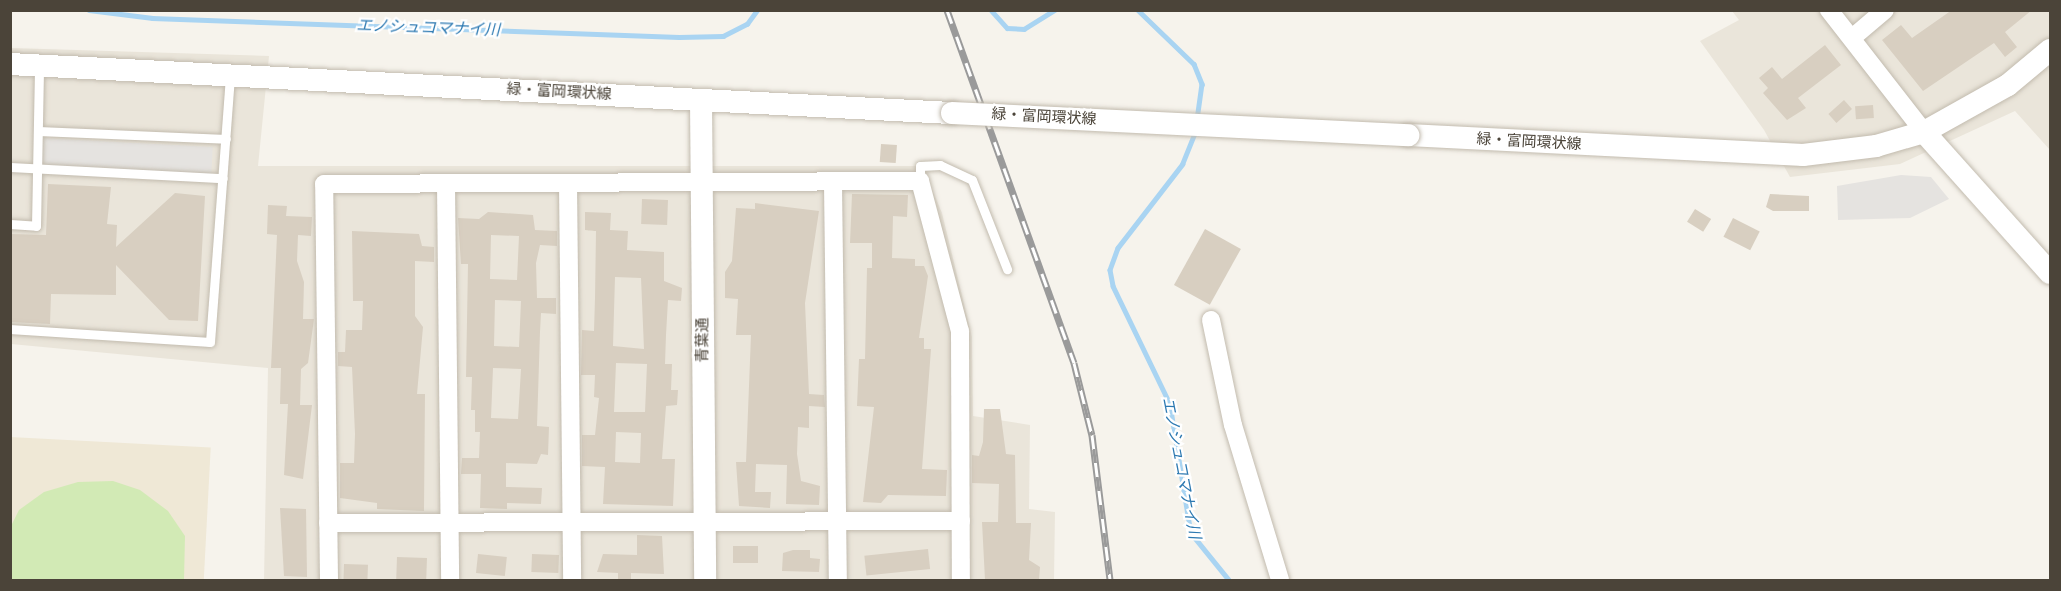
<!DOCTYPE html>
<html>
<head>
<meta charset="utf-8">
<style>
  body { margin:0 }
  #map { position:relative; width:2061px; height:591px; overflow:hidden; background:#f6f3ec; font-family:"DejaVu Sans","Noto Sans JP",sans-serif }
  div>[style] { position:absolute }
  .residential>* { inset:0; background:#eae5da }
  .education>* { inset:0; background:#efe8d6; transform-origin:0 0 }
  .green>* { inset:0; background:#d2eab5 }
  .parking>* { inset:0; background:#e5e3e0; transform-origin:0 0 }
  .stream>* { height:4.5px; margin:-2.25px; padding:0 2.25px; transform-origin:2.25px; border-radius:2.25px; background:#a9d4f2 }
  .building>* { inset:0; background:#d8cfc1; transform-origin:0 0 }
  .roads { filter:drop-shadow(0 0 2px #c2bbae) drop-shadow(0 0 2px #c2bbae) }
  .service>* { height:9px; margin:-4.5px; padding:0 4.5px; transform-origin:4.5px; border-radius:4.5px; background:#fff }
  .minor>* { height:18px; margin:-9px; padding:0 9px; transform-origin:9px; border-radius:9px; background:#fff }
  .tertiary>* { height:22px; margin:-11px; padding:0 11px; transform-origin:11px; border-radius:11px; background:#fff }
  .rail>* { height:7px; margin-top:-3.5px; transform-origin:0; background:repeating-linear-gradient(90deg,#fff 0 14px,#9a9a9a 0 28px); box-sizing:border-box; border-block:2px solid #9a9a9a }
  .bridges { filter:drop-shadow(0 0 2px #c2bbae) drop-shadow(0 0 2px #c2bbae) }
  .tertiary-bridge>* { height:22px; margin:-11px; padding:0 11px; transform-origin:11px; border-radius:11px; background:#fff }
  span { translate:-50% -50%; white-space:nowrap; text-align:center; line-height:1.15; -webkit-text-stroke:4.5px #fff; paint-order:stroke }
  .street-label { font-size:15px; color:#4b4439 }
  .water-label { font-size:16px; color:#2e7ab2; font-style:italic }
  .frame { position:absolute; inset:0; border:12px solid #4b4439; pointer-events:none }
</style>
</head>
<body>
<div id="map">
  <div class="residential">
    <div style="clip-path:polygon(1732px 11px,2050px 11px,2050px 150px,2015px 111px,1900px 164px,1790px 177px,1764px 130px,1700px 41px,1739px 20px)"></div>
    <div style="clip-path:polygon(11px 48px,269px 56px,258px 166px,922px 166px,942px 213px,972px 337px,973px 416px,1030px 425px,1029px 509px,1055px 512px,1054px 580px,264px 580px,268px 368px,11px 344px)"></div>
  </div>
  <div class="education">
    <div style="left:10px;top:437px;width:201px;height:143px;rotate:3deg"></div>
  </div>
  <div class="green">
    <div style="clip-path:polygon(113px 481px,140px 490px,168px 511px,185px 536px,184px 580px,11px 580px,11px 526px,19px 510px,44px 492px,78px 482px)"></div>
  </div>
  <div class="parking">
    <div style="left:43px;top:138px;width:170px;height:28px;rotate:3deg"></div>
    <div style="clip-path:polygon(1901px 175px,1931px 177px,1949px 199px,1910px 218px,1838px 220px,1837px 186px)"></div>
  </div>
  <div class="stream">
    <div style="left:89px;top:10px;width:64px;rotate:7.2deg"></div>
    <div style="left:152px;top:18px;width:527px;rotate:2.06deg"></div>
    <div style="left:679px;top:37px;width:44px;rotate:-1.3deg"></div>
    <div style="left:723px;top:36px;width:27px;rotate:-27deg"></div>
    <div style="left:747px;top:24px;width:17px;rotate:-54deg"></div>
    <div style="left:991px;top:10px;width:24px;rotate:48deg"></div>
    <div style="left:1007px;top:28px;width:17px;rotate:3deg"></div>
    <div style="left:1024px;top:29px;width:36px;rotate:-32deg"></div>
    <div style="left:1138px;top:10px;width:78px;rotate:44deg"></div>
    <div style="left:1194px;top:64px;width:22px;rotate:68deg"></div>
    <div style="left:1202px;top:84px;width:36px;rotate:98deg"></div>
    <div style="left:1196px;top:131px;width:35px;rotate:112deg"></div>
    <div style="left:1183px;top:164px;width:106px;rotate:127.7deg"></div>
    <div style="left:1118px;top:248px;width:23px;rotate:110deg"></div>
    <div style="left:1110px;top:270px;width:16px;rotate:79deg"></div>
    <div style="left:1113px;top:286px;width:131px;rotate:64.2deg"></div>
    <div style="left:1170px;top:404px;width:131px;rotate:80.8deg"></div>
    <div style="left:1191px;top:533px;width:60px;rotate:51deg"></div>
  </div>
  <div class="building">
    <div style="clip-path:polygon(1952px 10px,2032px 10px,2005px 32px,2017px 47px,2005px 57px,1994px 43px,1923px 91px,1882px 40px,1901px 25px,1912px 38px)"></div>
    <div style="clip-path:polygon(1825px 45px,1841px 65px,1798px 98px,1806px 108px,1787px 120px,1763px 93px,1768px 88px,1759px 78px,1772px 67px,1782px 79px)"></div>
    <div style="left:1844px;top:100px;width:12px;height:21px;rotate:48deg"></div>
    <div style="left:1873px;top:105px;width:13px;height:18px;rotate:86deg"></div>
    <div style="left:881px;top:144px;width:16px;height:18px;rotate:4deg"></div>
    <div style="clip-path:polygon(48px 184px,111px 187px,107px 224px,117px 225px,116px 247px,175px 193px,205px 196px,198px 321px,169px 320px,116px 265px,116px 295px,51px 294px,50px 324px,10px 322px,10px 234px,46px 235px)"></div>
    <div style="clip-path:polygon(852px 194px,908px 195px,907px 217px,893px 216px,892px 258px,915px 259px,915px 266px,924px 266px,928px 276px,919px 338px,924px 338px,924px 349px,931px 349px,922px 469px,947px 470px,946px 496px,888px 495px,881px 503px,863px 502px,874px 407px,857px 406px,859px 359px,865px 359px,867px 268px,872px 268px,872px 243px,850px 243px)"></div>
    <div style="clip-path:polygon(1770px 194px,1809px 196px,1809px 211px,1773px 211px,1766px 207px)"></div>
    <div style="left:642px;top:199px;width:26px;height:25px;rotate:2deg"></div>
    <div style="clip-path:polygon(755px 203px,819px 211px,805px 303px,809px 394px,824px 395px,825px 407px,809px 406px,809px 428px,798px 427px,797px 454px,801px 481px,820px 486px,819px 505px,786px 504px,787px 465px,756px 464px,755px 492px,771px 492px,770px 508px,739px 506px,736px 462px,746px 462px,751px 335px,736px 335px,738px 299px,725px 298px,725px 272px,732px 261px,736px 208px,755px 209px)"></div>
    <div style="clip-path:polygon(268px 205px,287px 206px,286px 216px,312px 217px,311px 236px,298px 235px,297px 261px,304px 282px,303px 319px,314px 319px,308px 363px,301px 369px,300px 405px,312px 405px,303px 479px,284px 475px,288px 404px,280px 404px,281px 368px,271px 368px,277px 235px,267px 234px)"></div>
    <div style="left:1695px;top:209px;width:19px;height:15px;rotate:32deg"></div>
    <div style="clip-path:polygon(evenodd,488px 212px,533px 215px,535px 230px,557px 231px,557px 246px,540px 245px,536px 263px,537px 298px,556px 298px,556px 314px,541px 313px,540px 332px,537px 426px,549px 427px,548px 455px,541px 454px,537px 464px,506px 463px,506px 487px,542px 488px,541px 504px,507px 503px,507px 509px,480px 508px,481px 474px,461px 474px,462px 458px,479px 458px,480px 432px,475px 432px,475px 410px,471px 410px,472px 377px,466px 377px,468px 264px,461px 264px,458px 218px,479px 219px,488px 212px,491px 235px,519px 236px,517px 280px,490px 279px,491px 235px,488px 212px,495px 300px,521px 301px,519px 347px,494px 346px,495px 300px,488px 212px,493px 368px,521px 369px,518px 419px,491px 418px,493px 368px)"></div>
    <div style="clip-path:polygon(evenodd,585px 212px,611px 213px,610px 230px,628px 231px,627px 250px,664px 252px,664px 281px,682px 288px,681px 301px,668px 300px,666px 335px,665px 364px,672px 364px,671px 390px,678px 390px,677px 405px,666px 406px,662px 459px,675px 459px,673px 506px,603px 504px,605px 467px,582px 466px,582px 435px,595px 435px,599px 398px,594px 397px,595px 375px,581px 375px,582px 330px,594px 331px,595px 298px,596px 231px,585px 230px,585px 212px,615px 277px,641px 278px,644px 349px,613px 346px,615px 277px,585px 212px,616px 363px,647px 364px,645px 412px,614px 412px,616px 363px,585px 212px,616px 432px,641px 433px,640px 463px,615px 462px,616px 432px)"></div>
    <div style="left:1733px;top:218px;width:30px;height:21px;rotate:27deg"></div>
    <div style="left:1205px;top:229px;width:41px;height:64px;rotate:29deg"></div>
    <div style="clip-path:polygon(352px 231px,419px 234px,422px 246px,434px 247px,434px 262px,415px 261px,415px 316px,423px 327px,417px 394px,425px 394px,424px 511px,377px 509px,377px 503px,340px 498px,340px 463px,354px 463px,355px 434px,352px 367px,338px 366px,338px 352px,345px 352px,346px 330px,362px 330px,363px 301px,353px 301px)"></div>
    <div style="clip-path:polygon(984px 409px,1000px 409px,1006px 454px,1015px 455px,1016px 523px,1031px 523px,1029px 560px,1040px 567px,1039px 580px,985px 580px,982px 522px,998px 522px,999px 484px,972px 483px,972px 455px,979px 456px,983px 442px)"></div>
    <div style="clip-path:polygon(280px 508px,306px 509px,307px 577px,284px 576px)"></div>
    <div style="clip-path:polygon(637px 535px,662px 536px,664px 574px,631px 573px,631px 580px,618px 580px,618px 573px,597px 572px,603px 554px,637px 555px)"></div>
    <div style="left:733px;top:546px;width:25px;height:17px"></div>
    <div style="left:928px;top:549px;width:20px;height:64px;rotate:84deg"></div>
    <div style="clip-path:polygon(793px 550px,810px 550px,810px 558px,820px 559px,819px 572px,782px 571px,783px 553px)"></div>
    <div style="left:478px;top:554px;width:29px;height:19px;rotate:6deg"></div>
    <div style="left:532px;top:554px;width:27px;height:18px;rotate:2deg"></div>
    <div style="left:397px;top:557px;width:30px;height:23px;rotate:2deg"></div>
    <div style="left:344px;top:564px;width:24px;height:16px;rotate:2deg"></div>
  </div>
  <div class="roads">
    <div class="service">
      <div style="left:38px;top:131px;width:188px;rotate:2.4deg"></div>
      <div style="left:10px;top:167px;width:213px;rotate:3deg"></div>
      <div style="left:920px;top:181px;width:15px;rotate:-90deg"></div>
      <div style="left:920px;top:166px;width:20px;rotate:-3deg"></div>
      <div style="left:940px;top:165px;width:35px;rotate:25deg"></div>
      <div style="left:972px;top:180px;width:96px;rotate:68.5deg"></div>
      <div style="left:10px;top:224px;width:26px;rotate:4deg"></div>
      <div style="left:36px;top:226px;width:160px;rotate:-88.9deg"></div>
      <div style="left:10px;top:329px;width:200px;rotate:3.7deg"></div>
      <div style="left:210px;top:342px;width:267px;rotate:-85.7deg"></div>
    </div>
    <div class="minor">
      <div style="left:1829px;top:10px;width:155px;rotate:52.1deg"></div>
      <div style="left:1852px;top:38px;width:43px;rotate:-40.3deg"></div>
      <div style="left:568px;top:183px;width:397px;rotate:89.4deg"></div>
      <div style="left:833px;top:183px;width:397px;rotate:89.3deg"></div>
      <div style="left:446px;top:184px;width:396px;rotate:89.4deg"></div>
      <div style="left:1211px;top:320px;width:107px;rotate:78.2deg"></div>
      <div style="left:1233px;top:425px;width:162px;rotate:73.1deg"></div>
      <div style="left:328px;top:523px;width:633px;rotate:-0.18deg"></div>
      <div style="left:329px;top:580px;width:396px;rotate:-90.7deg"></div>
      <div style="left:324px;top:184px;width:596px;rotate:-0.29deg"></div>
      <div style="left:920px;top:181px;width:155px;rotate:75.1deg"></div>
      <div style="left:960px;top:331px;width:249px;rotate:89.8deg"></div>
    </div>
    <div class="tertiary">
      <div style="left:10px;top:64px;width:943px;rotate:2.98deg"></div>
      <div style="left:701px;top:100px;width:480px;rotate:89.5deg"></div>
      <div style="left:1924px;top:132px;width:189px;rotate:48.2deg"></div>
      <div style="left:1408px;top:135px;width:396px;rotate:2.9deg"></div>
      <div style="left:1803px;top:155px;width:74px;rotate:-7deg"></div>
      <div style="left:1876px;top:146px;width:50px;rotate:-16.3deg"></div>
      <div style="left:1924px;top:132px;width:96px;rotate:-29.2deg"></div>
      <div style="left:2008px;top:85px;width:55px;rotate:-39.8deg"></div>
    </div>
  </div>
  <div class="rail">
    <div style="left:947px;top:10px;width:375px;rotate:70.2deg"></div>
    <div style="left:1074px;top:363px;width:74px;rotate:76deg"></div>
    <div style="left:1092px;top:435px;width:146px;rotate:82.9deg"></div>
  </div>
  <div class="bridges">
    <div class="tertiary-bridge">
      <div style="left:952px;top:113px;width:457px;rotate:2.8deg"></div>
    </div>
  </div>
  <div class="street-label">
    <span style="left:559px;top:92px;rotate:3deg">緑・富岡環状線</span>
    <span style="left:1044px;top:117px;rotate:3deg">緑・富岡環状線</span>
    <span style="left:1529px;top:142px;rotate:3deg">緑・富岡環状線</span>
    <span style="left:703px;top:340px;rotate:-90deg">青葉通</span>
  </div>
  <div class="water-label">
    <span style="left:428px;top:28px;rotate:2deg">エノシュコマナイ川</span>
    <span style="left:1181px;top:468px;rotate:79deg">エノシュコマナイ川</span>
  </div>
  <div class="frame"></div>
</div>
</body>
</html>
